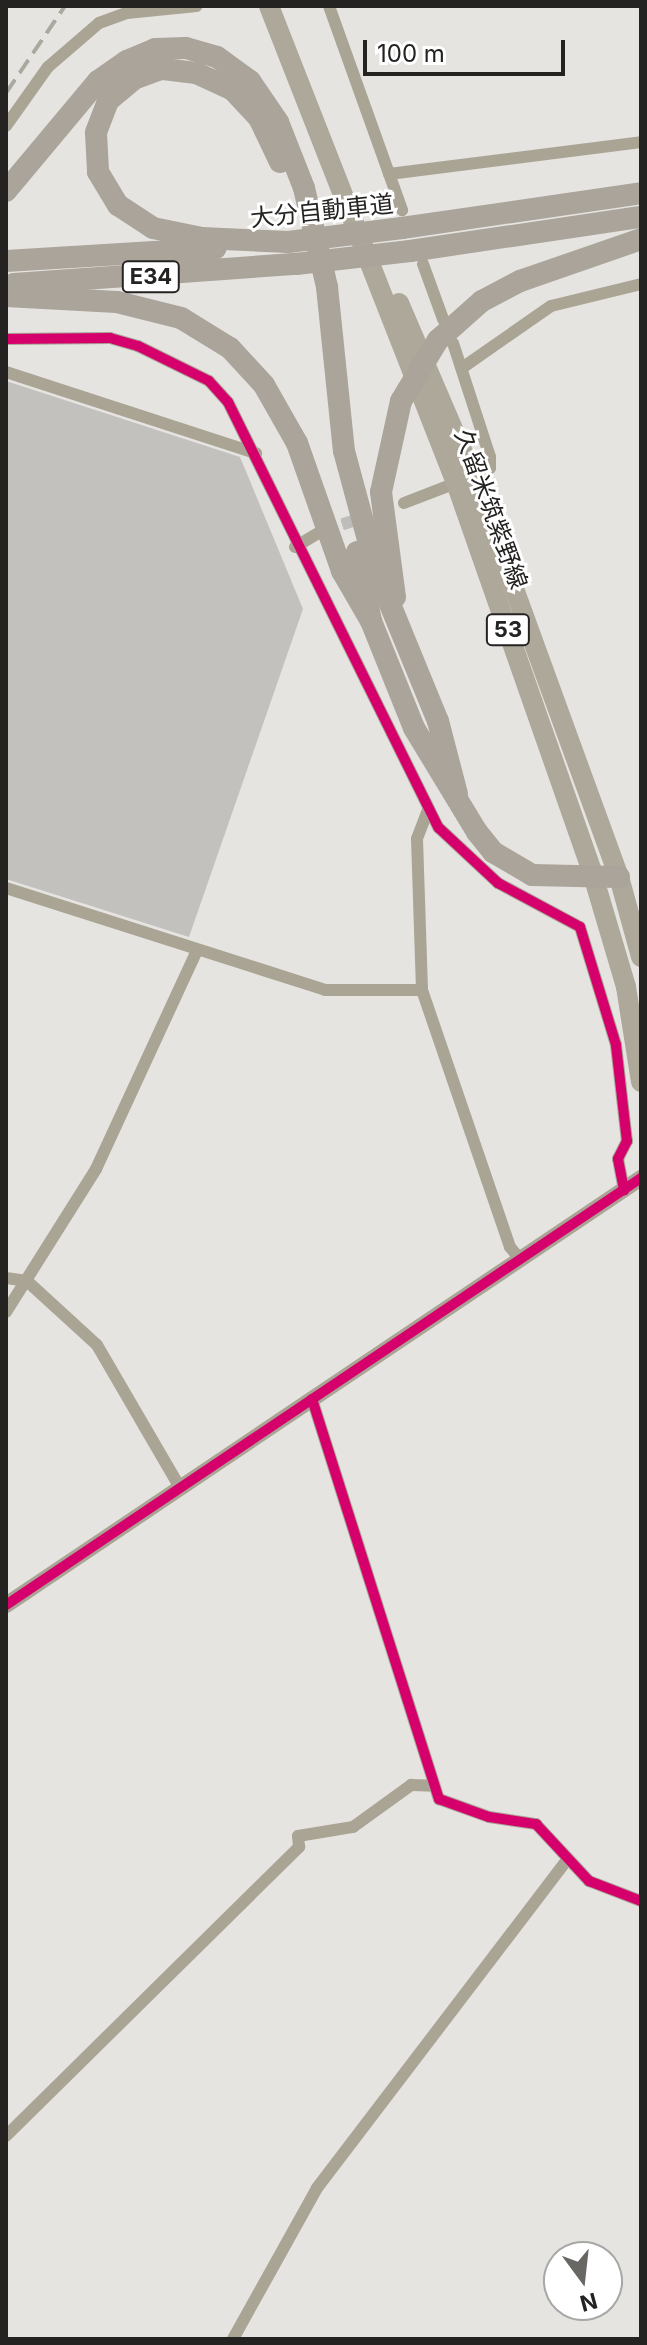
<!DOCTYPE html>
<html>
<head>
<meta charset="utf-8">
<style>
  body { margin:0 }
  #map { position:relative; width:647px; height:2345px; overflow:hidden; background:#e6e4e1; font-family:Inter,"Noto Sans JP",sans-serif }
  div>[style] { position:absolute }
  .building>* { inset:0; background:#c2c1be }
  .minor-tunnel>* { height:12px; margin-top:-6px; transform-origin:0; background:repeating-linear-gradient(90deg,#bfbdbb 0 12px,transparent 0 18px) }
  .minor>* { height:12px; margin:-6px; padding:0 6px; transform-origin:6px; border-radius:6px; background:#aaa495 }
  .tertiary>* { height:16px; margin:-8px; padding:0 8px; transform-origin:8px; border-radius:8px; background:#aaa495 }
  .primary>* { height:20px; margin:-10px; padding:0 10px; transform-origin:10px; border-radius:10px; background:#ada89a }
  .motorway>* { height:22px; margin:-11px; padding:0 11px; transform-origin:11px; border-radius:11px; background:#aaa49a }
  .rail>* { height:4px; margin-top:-2px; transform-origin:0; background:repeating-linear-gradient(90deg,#aba8a0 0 16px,transparent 0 24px) }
  .motorway-bridge>* { height:22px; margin:-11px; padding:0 11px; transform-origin:11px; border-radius:11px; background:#aaa49a }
  .cycleway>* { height:10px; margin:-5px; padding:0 5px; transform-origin:5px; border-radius:5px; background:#d6006c }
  span { translate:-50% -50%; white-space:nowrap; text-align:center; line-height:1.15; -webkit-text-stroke:6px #fff; paint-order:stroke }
  .shield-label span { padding:2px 6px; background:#fff; border:2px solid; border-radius:6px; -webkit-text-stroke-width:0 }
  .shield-label { font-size:22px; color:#242321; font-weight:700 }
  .street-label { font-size:24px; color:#242321 }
  .frame { position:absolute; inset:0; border:8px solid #242321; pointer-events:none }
  .north { position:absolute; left:543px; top:2241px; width:80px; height:80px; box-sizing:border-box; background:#fff; border:2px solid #a7a7a6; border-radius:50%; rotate:165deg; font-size:22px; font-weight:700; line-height:32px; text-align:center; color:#242321 }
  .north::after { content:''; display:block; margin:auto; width:28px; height:36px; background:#686764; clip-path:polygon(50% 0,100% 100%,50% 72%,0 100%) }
  .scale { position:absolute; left:363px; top:40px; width:202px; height:36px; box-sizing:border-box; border:4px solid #242321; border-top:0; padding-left:10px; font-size:24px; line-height:28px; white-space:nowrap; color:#242321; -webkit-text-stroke:6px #fff; paint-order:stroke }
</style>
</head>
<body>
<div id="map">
  <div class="building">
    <div style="clip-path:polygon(6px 381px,240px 457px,303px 609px,189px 937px,6px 879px)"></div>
  </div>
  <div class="minor-tunnel">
    <div style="left:325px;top:530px;width:42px;rotate:-18deg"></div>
  </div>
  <div class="minor">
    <div style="left:329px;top:6px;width:217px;rotate:70.3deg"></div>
    <div style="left:6px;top:126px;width:72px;rotate:-54.6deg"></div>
    <div style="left:48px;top:67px;width:67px;rotate:-40.8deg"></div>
    <div style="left:99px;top:23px;width:30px;rotate:-20deg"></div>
    <div style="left:127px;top:13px;width:70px;rotate:-5.7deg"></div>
    <div style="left:389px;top:174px;width:254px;rotate:-7.2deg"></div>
    <div style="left:423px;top:264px;width:59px;rotate:70deg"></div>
    <div style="left:6px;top:339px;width:104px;rotate:-0.6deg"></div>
    <div style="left:110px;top:338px;width:29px;rotate:16deg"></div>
    <div style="left:138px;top:346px;width:79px;rotate:26.2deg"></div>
    <div style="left:209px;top:381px;width:28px;rotate:48deg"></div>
    <div style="left:228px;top:402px;width:475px;rotate:63.7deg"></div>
    <div style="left:439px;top:828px;width:81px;rotate:43deg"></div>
    <div style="left:498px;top:883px;width:93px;rotate:28.2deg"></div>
    <div style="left:580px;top:927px;width:123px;rotate:73deg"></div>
    <div style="left:616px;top:1045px;width:97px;rotate:83.5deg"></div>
    <div style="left:627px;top:1141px;width:20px;rotate:117deg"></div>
    <div style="left:618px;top:1159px;width:32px;rotate:79deg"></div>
    <div style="left:453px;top:343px;width:120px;rotate:72deg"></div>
    <div style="left:490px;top:457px;width:11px;rotate:90deg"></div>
    <div style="left:490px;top:468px;width:19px;rotate:155deg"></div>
    <div style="left:462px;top:368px;width:108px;rotate:-34.9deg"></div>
    <div style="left:551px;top:306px;width:93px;rotate:-13.7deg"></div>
    <div style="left:6px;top:372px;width:263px;rotate:18deg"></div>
    <div style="left:404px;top:503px;width:56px;rotate:-21deg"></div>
    <div style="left:295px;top:547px;width:27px;rotate:-31deg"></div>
    <div style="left:428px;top:810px;width:31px;rotate:111deg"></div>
    <div style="left:417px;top:839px;width:151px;rotate:88.1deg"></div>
    <div style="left:422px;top:990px;width:272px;rotate:71.1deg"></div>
    <div style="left:510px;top:1247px;width:17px;rotate:50deg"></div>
    <div style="left:6px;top:888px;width:335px;rotate:17.7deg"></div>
    <div style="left:325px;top:990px;width:97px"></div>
    <div style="left:6px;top:1278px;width:21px;rotate:8deg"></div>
    <div style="left:27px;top:1281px;width:95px;rotate:42.4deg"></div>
    <div style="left:97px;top:1345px;width:163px;rotate:59.8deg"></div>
    <div style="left:6px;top:1312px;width:169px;rotate:-57.8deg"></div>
    <div style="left:96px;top:1169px;width:241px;rotate:-65.2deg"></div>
    <div style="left:312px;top:1399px;width:420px;rotate:72.4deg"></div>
    <div style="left:439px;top:1799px;width:53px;rotate:19.8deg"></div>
    <div style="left:489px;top:1817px;width:48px;rotate:8.5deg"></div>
    <div style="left:536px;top:1824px;width:78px;rotate:47.1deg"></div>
    <div style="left:589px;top:1881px;width:56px;rotate:21deg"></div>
    <div style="left:6px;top:2136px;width:412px;rotate:-44.6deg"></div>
    <div style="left:299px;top:1847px;width:11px;rotate:-95deg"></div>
    <div style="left:298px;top:1836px;width:56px;rotate:-9.3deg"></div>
    <div style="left:353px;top:1827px;width:72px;rotate:-35.9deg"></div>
    <div style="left:411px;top:1785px;width:23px;rotate:2deg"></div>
    <div style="left:233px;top:2339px;width:173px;rotate:-60.9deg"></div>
    <div style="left:317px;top:2188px;width:410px;rotate:-52.7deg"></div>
  </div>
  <div class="tertiary">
    <div style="left:6px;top:1605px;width:765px;rotate:-33.92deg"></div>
  </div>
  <div class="primary">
    <div style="left:269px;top:6px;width:512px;rotate:68.59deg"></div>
    <div style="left:456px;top:483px;width:412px;rotate:70.7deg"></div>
    <div style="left:592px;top:872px;width:120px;rotate:73.5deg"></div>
    <div style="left:626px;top:987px;width:96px;rotate:81deg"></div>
    <div style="left:399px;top:303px;width:188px;rotate:66.8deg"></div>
    <div style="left:473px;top:476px;width:427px;rotate:70deg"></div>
    <div style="left:619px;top:877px;width:83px;rotate:74.6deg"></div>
  </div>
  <div class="motorway">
    <div style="left:280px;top:162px;width:49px;rotate:-115.5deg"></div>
    <div style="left:259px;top:118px;width:38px;rotate:-133deg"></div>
    <div style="left:233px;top:90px;width:41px;rotate:-155.3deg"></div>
    <div style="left:196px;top:73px;width:35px;rotate:-173deg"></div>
    <div style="left:161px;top:69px;width:29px;rotate:160deg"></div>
    <div style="left:134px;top:79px;width:34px;rotate:140deg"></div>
    <div style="left:108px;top:101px;width:34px;rotate:111deg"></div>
    <div style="left:96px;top:133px;width:39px;rotate:87deg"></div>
    <div style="left:98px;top:172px;width:39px;rotate:59deg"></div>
    <div style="left:118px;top:205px;width:42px;rotate:33.3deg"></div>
    <div style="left:153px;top:228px;width:50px;rotate:11.5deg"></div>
    <div style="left:202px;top:238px;width:86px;rotate:2.7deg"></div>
    <div style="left:6px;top:191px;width:143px;rotate:-50.1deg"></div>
    <div style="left:98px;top:81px;width:35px;rotate:-35deg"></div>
    <div style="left:127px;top:61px;width:30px;rotate:-23deg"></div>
    <div style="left:155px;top:49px;width:31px;rotate:-2deg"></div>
    <div style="left:186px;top:48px;width:32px;rotate:16deg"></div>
    <div style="left:217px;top:57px;width:41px;rotate:36deg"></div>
    <div style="left:250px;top:81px;width:50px;rotate:55.7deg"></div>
    <div style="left:278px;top:122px;width:71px;rotate:68.5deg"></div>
    <div style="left:304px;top:188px;width:102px;rotate:76.9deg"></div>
    <div style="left:327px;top:287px;width:165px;rotate:84.1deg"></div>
    <div style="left:344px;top:451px;width:123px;rotate:74.9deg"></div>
    <div style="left:376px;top:570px;width:163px;rotate:67.7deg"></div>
    <div style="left:438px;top:721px;width:75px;rotate:75.4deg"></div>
    <div style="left:402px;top:228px;width:242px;rotate:-8.3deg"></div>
    <div style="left:410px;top:251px;width:233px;rotate:-8.4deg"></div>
    <div style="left:6px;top:261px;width:210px;rotate:-3.5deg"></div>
    <div style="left:14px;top:284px;width:283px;rotate:-4.1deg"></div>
    <div style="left:6px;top:296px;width:111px;rotate:3.1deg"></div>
    <div style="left:117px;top:302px;width:66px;rotate:14deg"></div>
    <div style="left:181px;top:318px;width:57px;rotate:31.5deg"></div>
    <div style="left:230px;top:348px;width:50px;rotate:47.4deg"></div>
    <div style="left:264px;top:385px;width:67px;rotate:60.4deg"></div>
    <div style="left:297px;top:443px;width:136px;rotate:70.6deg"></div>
    <div style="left:342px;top:571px;width:58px;rotate:59.9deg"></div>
    <div style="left:371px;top:621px;width:115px;rotate:68.1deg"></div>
    <div style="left:414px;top:728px;width:122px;rotate:58.8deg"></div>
    <div style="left:477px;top:832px;width:26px;rotate:51deg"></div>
    <div style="left:493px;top:852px;width:45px;rotate:30.5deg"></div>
    <div style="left:532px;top:875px;width:87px;rotate:1.3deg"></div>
    <div style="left:438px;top:340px;width:59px;rotate:-41.6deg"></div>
    <div style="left:482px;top:301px;width:43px;rotate:-27.8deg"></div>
    <div style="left:520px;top:281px;width:128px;rotate:-19.1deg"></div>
    <div style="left:357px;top:552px;width:70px;rotate:78.5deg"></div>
    <div style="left:395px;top:597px;width:106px;rotate:-97.6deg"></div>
    <div style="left:381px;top:492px;width:93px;rotate:-77.6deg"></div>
  </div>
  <div class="rail">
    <div style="left:6px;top:93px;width:105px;rotate:-55.9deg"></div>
  </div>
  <div class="motorway-bridge">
    <div style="left:288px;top:242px;width:115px;rotate:-7deg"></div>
    <div style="left:296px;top:264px;width:115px;rotate:-6.5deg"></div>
    <div style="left:401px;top:401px;width:71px;rotate:-58.8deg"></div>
  </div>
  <div class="cycleway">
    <div style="left:6px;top:339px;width:104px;rotate:-0.6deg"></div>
    <div style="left:110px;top:338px;width:29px;rotate:16deg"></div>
    <div style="left:138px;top:346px;width:79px;rotate:26.2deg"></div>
    <div style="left:209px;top:381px;width:28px;rotate:48deg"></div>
    <div style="left:228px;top:402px;width:475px;rotate:63.7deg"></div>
    <div style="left:439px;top:828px;width:81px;rotate:43deg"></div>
    <div style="left:498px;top:883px;width:93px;rotate:28.2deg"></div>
    <div style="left:580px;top:927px;width:123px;rotate:73deg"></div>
    <div style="left:616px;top:1045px;width:97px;rotate:83.5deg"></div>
    <div style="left:627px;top:1141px;width:20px;rotate:117deg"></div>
    <div style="left:618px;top:1159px;width:32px;rotate:79deg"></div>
    <div style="left:312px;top:1399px;width:420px;rotate:72.4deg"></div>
    <div style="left:439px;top:1799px;width:53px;rotate:19.8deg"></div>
    <div style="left:489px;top:1817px;width:48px;rotate:8.5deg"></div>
    <div style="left:536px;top:1824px;width:78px;rotate:47.1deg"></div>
    <div style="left:589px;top:1881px;width:56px;rotate:21deg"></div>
    <div style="left:6px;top:1605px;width:765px;rotate:-33.92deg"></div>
  </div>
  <div class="shield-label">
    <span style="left:151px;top:277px">E34</span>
    <span style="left:508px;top:630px">53</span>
  </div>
  <div class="street-label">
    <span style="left:322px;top:211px;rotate:-6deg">大分自動車道</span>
    <span style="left:491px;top:509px;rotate:70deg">久留米筑紫野線</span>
  </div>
  <div class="frame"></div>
  <div class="north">N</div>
  <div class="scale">100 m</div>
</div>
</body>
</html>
